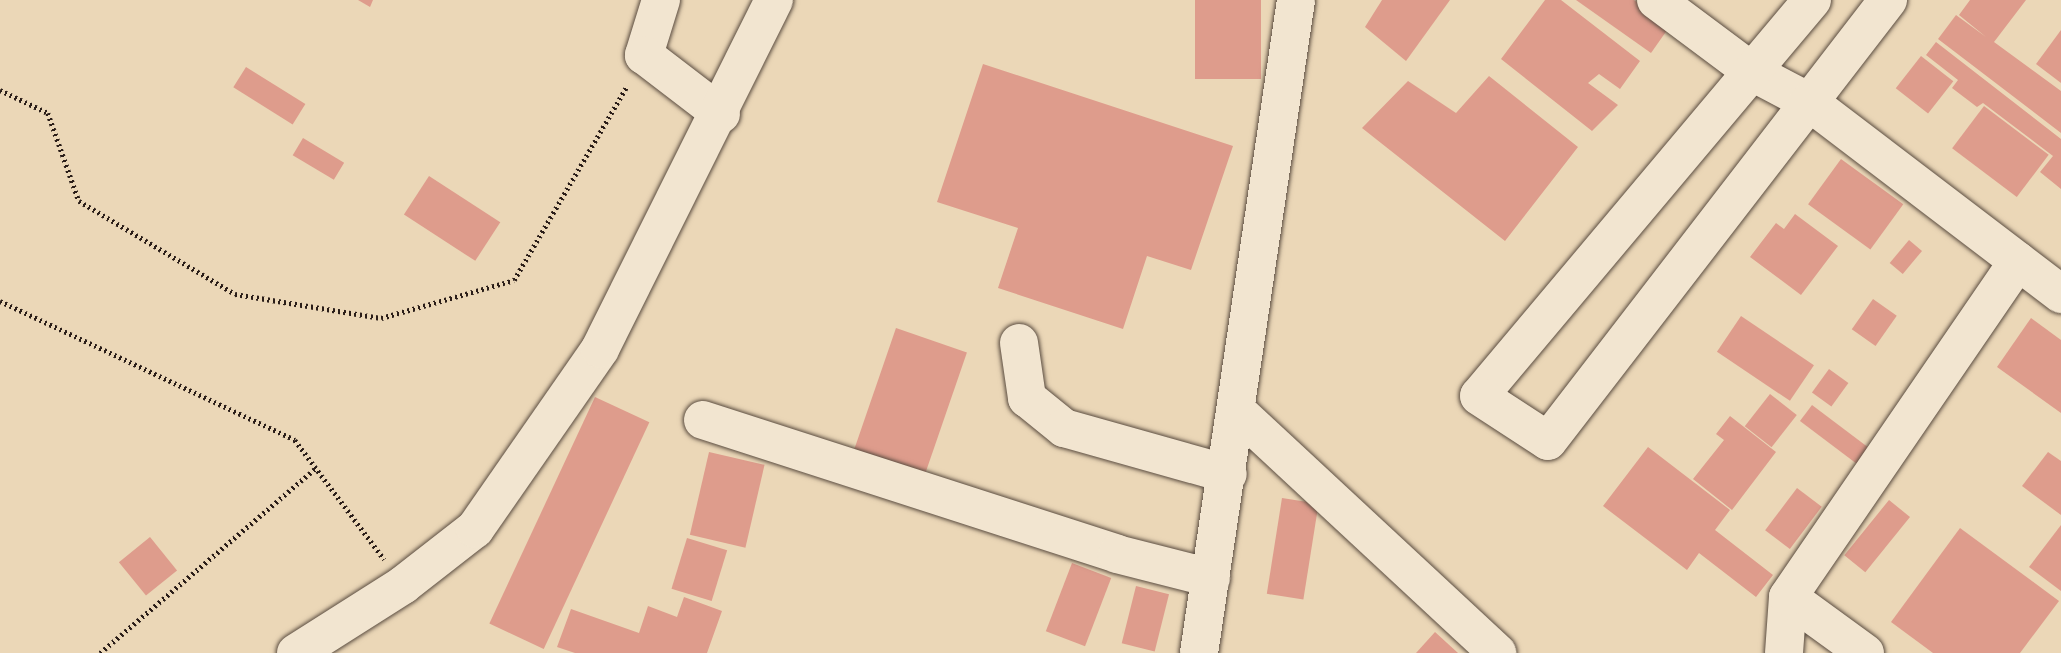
<!DOCTYPE html>
<html>
<head>
<meta charset="utf-8">
<style>
  body { margin:0 }
  #map { position:relative; width:2061px; height:653px; overflow:hidden; background:#ebd7b7; font-family:"Old Standard TT",serif }
  div>[style] { position:absolute }
  .building>* { inset:0; background:#de9c8c; transform-origin:0 0 }
  .path>* { height:4.5px; margin-top:-2.25px; transform-origin:0; background:repeating-linear-gradient(90deg,#2a1d18 0 2px,transparent 0 5.5px) }
  .roads { filter:drop-shadow(0 0 2px #5a4c40) drop-shadow(0 0 2px #5a4c40) }
  .minor>* { height:38px; margin:-19px; padding:0 19px; transform-origin:19px; border-radius:19px; background:#f2e5d0 }
  span { translate:-50% -50%; white-space:nowrap; text-align:center; line-height:1.15; -webkit-text-stroke:7px #f2e5d0; paint-order:stroke }
</style>
</head>
<body>
<div id="map">
  <div class="building">
    <div style="clip-path:polygon(358px 0,373px 0,370px 7px)"></div>
    <div style="left:1195px;top:0;width:66px;height:79px"></div>
    <div style="clip-path:polygon(1382px 0,1450px 0,1406px 61px,1365px 27px)"></div>
    <div style="clip-path:polygon(1545px 0,1561px 0,1640px 61px,1620px 89px,1599px 74px,1588px 83px,1618px 105px,1592px 131px,1501px 59px)"></div>
    <div style="clip-path:polygon(1576px 0,1634px 0,1670px 26px,1651px 53px)"></div>
    <div style="clip-path:polygon(1970px 0,2026px 0,1994px 42px,2061px 91px,2061px 133px,1938px 39px,1956px 15px,1986px 37px,1959px 15px)"></div>
    <div style="clip-path:polygon(2061px 30px,2061px 83px,2036px 64px)"></div>
    <div style="clip-path:polygon(1936px 42px,2061px 139px,2061px 189px,2040px 172px,2053px 156px,1983px 103px,1977px 107px,1952px 88px,1958px 80px,1926px 55px)"></div>
    <div style="left:1921px;top:56px;width:41px;height:41px;rotate:38deg"></div>
    <div style="clip-path:polygon(983px 64px,1233px 146px,1191px 270px,1147px 256px,1123px 329px,998px 288px,1018px 228px,937px 202px)"></div>
    <div style="left:246px;top:67px;width:70px;height:24px;rotate:32deg"></div>
    <div style="clip-path:polygon(1489px 76px,1578px 147px,1505px 241px,1362px 128px,1408px 81px,1456px 113px)"></div>
    <div style="left:1984px;top:106px;width:81px;height:53px;rotate:37deg"></div>
    <div style="left:303px;top:138px;width:48px;height:20px;rotate:31deg"></div>
    <div style="left:1841px;top:159px;width:77px;height:56px;rotate:36deg"></div>
    <div style="left:429px;top:176px;width:85px;height:46px;rotate:33deg"></div>
    <div style="clip-path:polygon(1795px 214px,1838px 246px,1801px 295px,1750px 257px,1776px 223px,1784px 229px)"></div>
    <div style="left:1909px;top:240px;width:17px;height:30px;rotate:40deg"></div>
    <div style="left:1873px;top:299px;width:29px;height:37px;rotate:35deg"></div>
    <div style="left:1741px;top:316px;width:88px;height:43px;rotate:34deg"></div>
    <div style="clip-path:polygon(2031px 318px,2061px 340px,2061px 413px,1997px 367px)"></div>
    <div style="left:896px;top:328px;width:75px;height:129px;rotate:19deg"></div>
    <div style="left:1829px;top:369px;width:24px;height:29px;rotate:36deg"></div>
    <div style="left:1770px;top:394px;width:34px;height:41px;rotate:38deg"></div>
    <div style="left:595px;top:397px;width:60px;height:250px;rotate:25deg"></div>
    <div style="left:1812px;top:405px;width:71px;height:20px;rotate:37deg"></div>
    <div style="clip-path:polygon(1730px 416px,1776px 452px,1732px 510px,1693px 479px,1724px 440px,1716px 434px)"></div>
    <div style="clip-path:polygon(1648px 447px,1730px 510px,1715px 530px,1773px 575px,1756px 597px,1699px 553px,1687px 570px,1603px 506px)"></div>
    <div style="left:709px;top:452px;width:57px;height:85px;rotate:13deg"></div>
    <div style="clip-path:polygon(2048px 452px,2061px 461px,2061px 515px,2022px 486px)"></div>
    <div style="left:1797px;top:488px;width:31px;height:53px;rotate:37deg"></div>
    <div style="left:1282px;top:498px;width:37px;height:97px;rotate:9deg"></div>
    <div style="left:1889px;top:500px;width:27px;height:71px;rotate:39deg"></div>
    <div style="clip-path:polygon(2061px 525px,2061px 591px,2029px 567px)"></div>
    <div style="clip-path:polygon(1960px 528px,2059px 601px,2020px 653px,1933px 653px,1891px 622px)"></div>
    <div style="left:150px;top:537px;width:43px;height:40px;rotate:51deg"></div>
    <div style="left:687px;top:538px;width:42px;height:53px;rotate:17deg"></div>
    <div style="left:1072px;top:563px;width:42px;height:73px;rotate:21deg"></div>
    <div style="left:1136px;top:586px;width:34px;height:59px;rotate:14deg"></div>
    <div style="clip-path:polygon(684px 597px,722px 611px,707px 653px,575px 653px,557px 647px,571px 609px,639px 633px,648px 606px,677px 617px)"></div>
    <div style="clip-path:polygon(1435px 632px,1458px 653px,1416px 653px)"></div>
  </div>
  <div class="path">
    <div style="left:0;top:90px;width:53px;rotate:25.6deg"></div>
    <div style="left:48px;top:113px;width:93px;rotate:70.6deg"></div>
    <div style="left:79px;top:201px;width:182px;rotate:30.8deg"></div>
    <div style="left:235px;top:294px;width:148px;rotate:9.3deg"></div>
    <div style="left:381px;top:318px;width:138px;rotate:-15.9deg"></div>
    <div style="left:514px;top:280px;width:225px;rotate:-59.8deg"></div>
    <div style="left:0;top:301px;width:326px;rotate:25.2deg"></div>
    <div style="left:295px;top:440px;width:149px;rotate:53.2deg"></div>
    <div style="left:100px;top:653px;width:284px;rotate:-40.6deg"></div>
  </div>
  <div class="roads">
    <div class="minor">
      <div style="left:661px;top:0;width:58px;rotate:107.2deg"></div>
      <div style="left:644px;top:55px;width:97px;rotate:37.5deg"></div>
      <div style="left:1656px;top:0;width:122px;rotate:36.7deg"></div>
      <div style="left:1754px;top:73px;width:62px;rotate:27.8deg"></div>
      <div style="left:1809px;top:102px;width:317px;rotate:37.3deg"></div>
      <div style="left:1812px;top:0;width:517px;rotate:130.06deg"></div>
      <div style="left:1479px;top:396px;width:82px;rotate:33.1deg"></div>
      <div style="left:1548px;top:441px;width:557px;rotate:-52.37deg"></div>
      <div style="left:1019px;top:343px;width:56px;rotate:81.7deg"></div>
      <div style="left:1027px;top:398px;width:48px;rotate:39deg"></div>
      <div style="left:1064px;top:428px;width:170px;rotate:15.7deg"></div>
      <div style="left:1238px;top:412px;width:354px;rotate:42.9deg"></div>
      <div style="left:703px;top:420px;width:435px;rotate:17.9deg"></div>
      <div style="left:1117px;top:554px;width:97px;rotate:14.3deg"></div>
      <div style="left:296px;top:653px;width:127px;rotate:-32.4deg"></div>
      <div style="left:403px;top:585px;width:91px;rotate:-37.9deg"></div>
      <div style="left:475px;top:529px;width:219px;rotate:-55.2deg"></div>
      <div style="left:600px;top:349px;width:390px;rotate:-63.5deg"></div>
      <div style="left:1199px;top:653px;width:660px;rotate:-81.55deg"></div>
      <div style="left:1784px;top:653px;width:56px;rotate:-85.9deg"></div>
      <div style="left:1865px;top:653px;width:95px;rotate:-144deg"></div>
      <div style="left:1788px;top:597px;width:407px;rotate:-55.6deg"></div>
    </div>
  </div>
</div>
</body>
</html>
